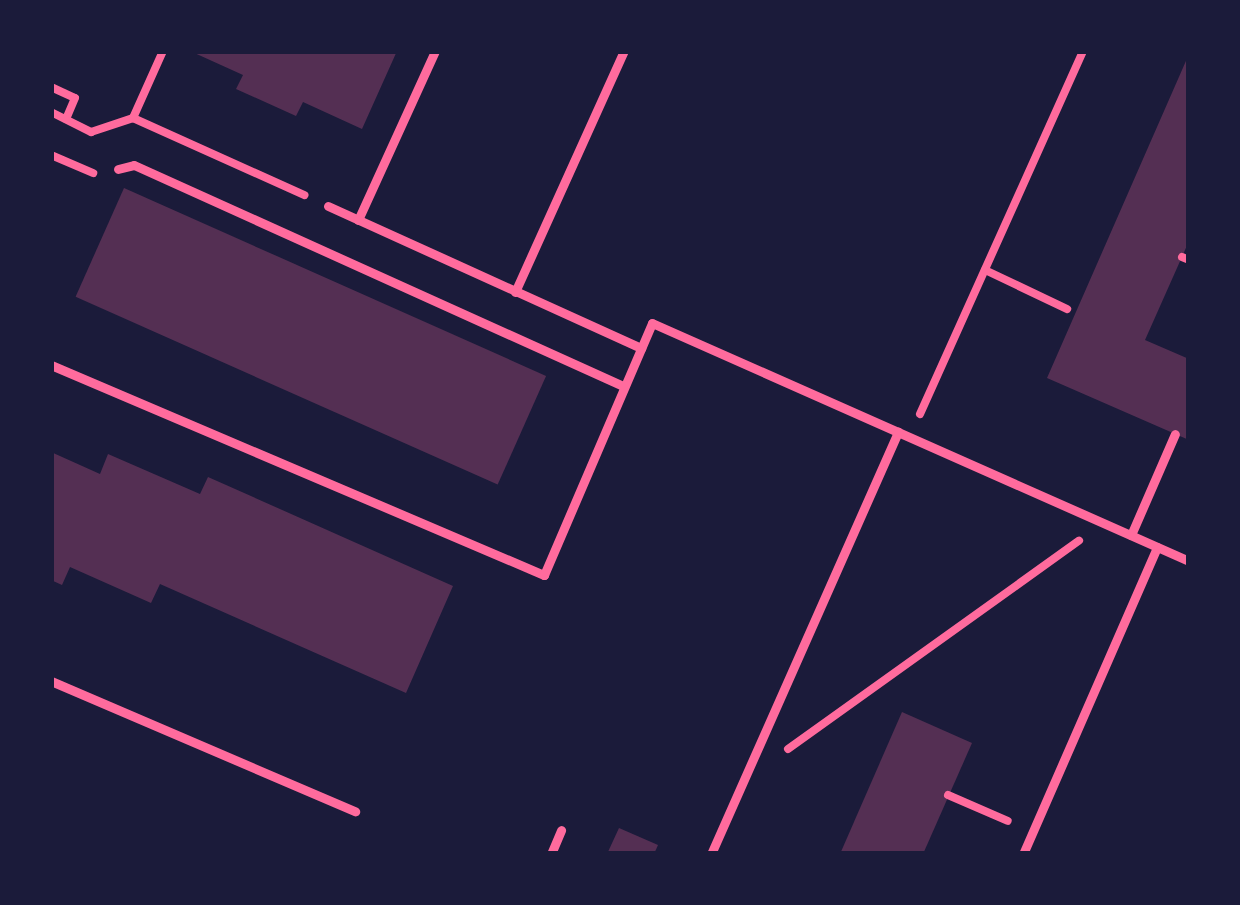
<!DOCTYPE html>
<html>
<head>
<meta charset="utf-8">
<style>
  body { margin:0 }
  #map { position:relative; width:1240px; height:905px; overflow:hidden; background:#1b1b3a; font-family:"Noto Sans",sans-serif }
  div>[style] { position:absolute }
  .building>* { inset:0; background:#542f53; transform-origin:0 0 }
  .path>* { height:8px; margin:-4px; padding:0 4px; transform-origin:4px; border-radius:4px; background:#ff6b9d }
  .service>* { height:9px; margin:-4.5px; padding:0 4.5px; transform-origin:4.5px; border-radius:4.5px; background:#ff6b9d }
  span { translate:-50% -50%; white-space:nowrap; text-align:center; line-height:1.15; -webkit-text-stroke:10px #1b1b3a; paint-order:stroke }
  .frame { position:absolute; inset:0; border:54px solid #1b1b3a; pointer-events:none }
</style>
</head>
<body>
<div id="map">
  <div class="building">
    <div style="clip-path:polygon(190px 51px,397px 51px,362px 129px,303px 102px,296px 116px,236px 89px,243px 75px)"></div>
    <div style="clip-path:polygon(1189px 54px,1189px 241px,1145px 340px,1189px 359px,1189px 440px,1047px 378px)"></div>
    <div style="left:124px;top:188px;width:462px;height:119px;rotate:24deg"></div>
    <div style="clip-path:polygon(51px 452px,100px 474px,108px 454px,200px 494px,208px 477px,453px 586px,406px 693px,160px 584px,151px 603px,70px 567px,62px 585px,51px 580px)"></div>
    <div style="clip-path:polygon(902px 712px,972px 743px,923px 854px,840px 854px)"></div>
    <div style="clip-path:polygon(619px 828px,658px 845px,654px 854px,607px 854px)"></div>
  </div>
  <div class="path">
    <div style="left:51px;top:87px;width:26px;rotate:25deg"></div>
    <div style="left:75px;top:98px;width:23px;rotate:113deg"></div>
    <div style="left:51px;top:112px;width:45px;rotate:26.6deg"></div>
    <div style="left:91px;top:132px;width:44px;rotate:-18.4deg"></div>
    <div style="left:133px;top:118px;width:188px;rotate:24.2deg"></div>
    <div style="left:133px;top:118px;width:73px;rotate:-65.9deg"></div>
    <div style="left:51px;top:155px;width:46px;rotate:23.2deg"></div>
    <div style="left:1182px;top:257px;width:8px;rotate:23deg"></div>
    <div style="left:985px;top:270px;width:91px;rotate:25.4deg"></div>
    <div style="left:920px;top:414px;width:398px;rotate:-65.8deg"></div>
    <div style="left:788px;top:749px;width:358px;rotate:-35.6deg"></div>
    <div style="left:948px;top:795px;width:65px;rotate:23.4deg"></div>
  </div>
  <div class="service">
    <div style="left:118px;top:169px;width:16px;rotate:-14deg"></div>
    <div style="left:134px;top:165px;width:537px;rotate:24.32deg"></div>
    <div style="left:328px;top:206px;width:344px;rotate:24.4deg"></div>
    <div style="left:358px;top:220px;width:186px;rotate:-65.5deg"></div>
    <div style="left:515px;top:292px;width:265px;rotate:-65.7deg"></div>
    <div style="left:51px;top:365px;width:536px;rotate:23.07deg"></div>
    <div style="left:544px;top:575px;width:274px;rotate:-66.8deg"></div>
    <div style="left:652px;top:323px;width:587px;rotate:23.9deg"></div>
    <div style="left:1131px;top:535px;width:110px;rotate:-66.5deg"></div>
    <div style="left:51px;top:681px;width:331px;rotate:23.2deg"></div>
    <div style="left:551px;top:854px;width:26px;rotate:-67deg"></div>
    <div style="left:711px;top:854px;width:462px;rotate:-66.1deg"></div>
    <div style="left:1023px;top:854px;width:335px;rotate:-66.4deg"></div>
  </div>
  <div class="frame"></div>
</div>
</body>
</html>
